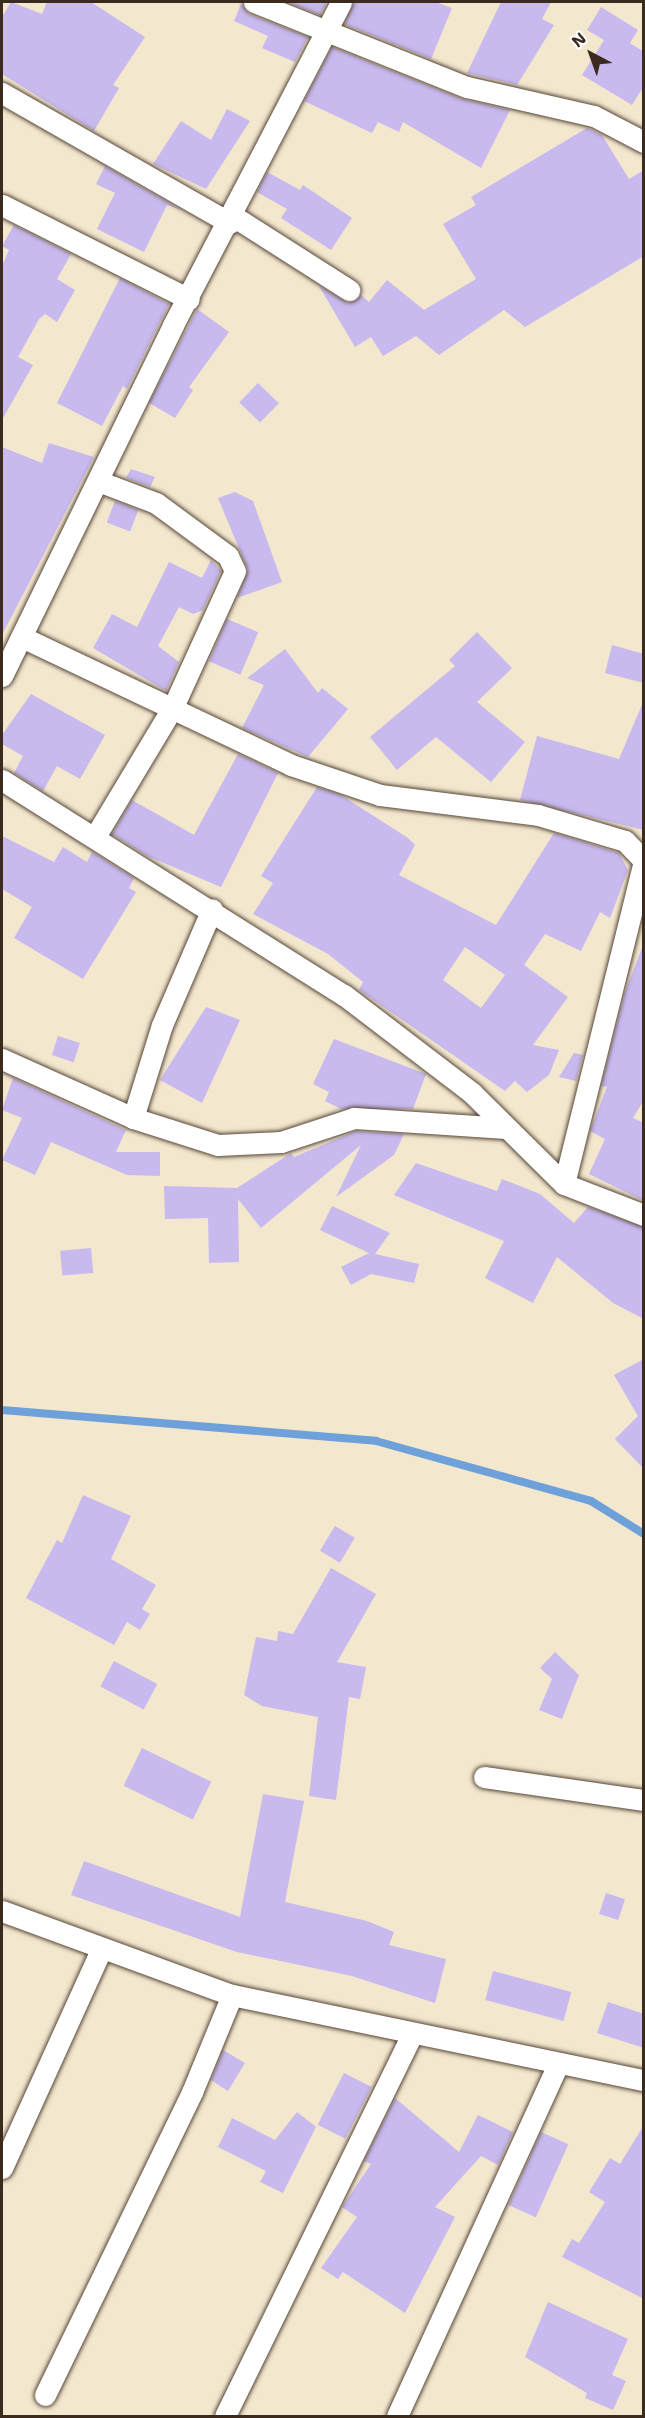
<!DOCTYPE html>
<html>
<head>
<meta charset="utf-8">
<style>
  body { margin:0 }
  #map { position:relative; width:645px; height:2418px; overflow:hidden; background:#f3e7ce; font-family:"Shantell Sans",sans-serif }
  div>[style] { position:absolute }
  .stream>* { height:8px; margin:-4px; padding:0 4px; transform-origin:4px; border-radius:4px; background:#6ea1da }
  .building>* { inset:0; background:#c8b9ee; transform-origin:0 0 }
  .roads { filter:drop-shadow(0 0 2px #574638) drop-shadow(0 0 2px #574638) }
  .street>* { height:21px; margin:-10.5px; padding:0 10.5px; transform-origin:10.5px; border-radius:10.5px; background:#fff }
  span { translate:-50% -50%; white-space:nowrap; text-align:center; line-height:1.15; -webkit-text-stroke:4.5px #fff; paint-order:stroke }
  .frame { position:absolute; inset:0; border:3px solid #3b2a1e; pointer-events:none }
  .north { position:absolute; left:561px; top:24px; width:60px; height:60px; -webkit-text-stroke:4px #fff; paint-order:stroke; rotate:319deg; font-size:16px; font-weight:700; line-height:24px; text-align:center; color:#3b2a1e }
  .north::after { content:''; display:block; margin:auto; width:21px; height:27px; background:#3b2a1e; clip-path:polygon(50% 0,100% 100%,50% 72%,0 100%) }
</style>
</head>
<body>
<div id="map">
  <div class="stream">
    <div style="left:2px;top:1410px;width:375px;rotate:4.7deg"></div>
    <div style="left:376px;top:1441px;width:223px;rotate:15.6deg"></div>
    <div style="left:591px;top:1501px;width:62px;rotate:31.9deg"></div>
  </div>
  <div class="building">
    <div style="clip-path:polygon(11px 2px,42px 14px,47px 2px,91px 2px,145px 37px,113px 85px,119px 88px,94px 131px,2px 74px,2px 17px)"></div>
    <div style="clip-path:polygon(287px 2px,327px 2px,320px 15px)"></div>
    <div style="clip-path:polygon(354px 2px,435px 2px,452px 8px,431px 59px,344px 24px)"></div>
    <div style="clip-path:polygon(501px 2px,551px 2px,542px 19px,554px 25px,517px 85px,467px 73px)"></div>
    <div style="clip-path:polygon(241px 4px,249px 14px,308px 37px,295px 62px,262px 48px,268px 36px,234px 21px)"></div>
    <div style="clip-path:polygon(601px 7px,638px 30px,630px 43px,644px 52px,644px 86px,632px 105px,582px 75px,604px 40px,587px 30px)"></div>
    <div style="clip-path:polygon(332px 47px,462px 99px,510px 110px,481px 168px,403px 122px,399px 132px,378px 122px,372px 133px,304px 101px)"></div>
    <div style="clip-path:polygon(227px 109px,250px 121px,206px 189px,153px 164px,181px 121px,211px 140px)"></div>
    <div style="clip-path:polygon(587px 128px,602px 135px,629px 179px,644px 170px,644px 256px,525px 327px,504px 310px,439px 355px,416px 336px,383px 356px,371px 337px,355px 347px,319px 286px,348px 303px,361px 295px,369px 302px,387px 280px,424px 310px,476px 279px,443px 224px,476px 205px,471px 197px)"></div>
    <div style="clip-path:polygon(105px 166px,181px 210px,167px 205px,144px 252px,97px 229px,115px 193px,96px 184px)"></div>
    <div style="clip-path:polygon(267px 172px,300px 190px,303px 185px,352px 218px,331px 250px,281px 218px,287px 209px,257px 192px)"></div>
    <div style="clip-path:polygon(14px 225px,71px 254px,57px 279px,75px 290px,57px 322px,45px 314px,39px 319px,18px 357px,33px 365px,2px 420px,2px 266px,9px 250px,2px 246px)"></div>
    <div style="clip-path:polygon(120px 278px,169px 304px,127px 389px,123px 386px,102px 426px,57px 403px)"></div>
    <div style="clip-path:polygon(197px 309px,229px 332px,189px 387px,193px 390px,175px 418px,149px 403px)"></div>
    <div style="left:258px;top:383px;width:29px;height:27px;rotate:44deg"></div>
    <div style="clip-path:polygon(49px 443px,94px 457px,2px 635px,2px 447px,42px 463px)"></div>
    <div style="clip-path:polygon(131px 469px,155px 477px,150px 487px,126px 478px)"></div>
    <div style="clip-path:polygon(235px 492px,253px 501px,282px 582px,237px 598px,248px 570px,218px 498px)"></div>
    <div style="left:115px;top:501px;width:25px;height:23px;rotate:21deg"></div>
    <div style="clip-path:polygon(211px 560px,221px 571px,203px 610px,193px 614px,179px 607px,158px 646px,179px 662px,166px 691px,93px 648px,112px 614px,137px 627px,169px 562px,202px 578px)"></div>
    <div style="left:227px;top:619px;width:34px;height:46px;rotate:23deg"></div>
    <div style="clip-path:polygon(477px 632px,512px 668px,477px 702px,525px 742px,491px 782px,436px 737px,397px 770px,370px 737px,455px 666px,449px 660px)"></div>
    <div style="clip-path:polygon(612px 645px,644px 654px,644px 683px,605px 673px)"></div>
    <div style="clip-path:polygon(285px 649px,318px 693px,322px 688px,348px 709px,308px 757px,242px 728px,264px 685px,247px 678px)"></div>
    <div style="clip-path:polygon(31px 694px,105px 735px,80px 779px,57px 766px,43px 791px,14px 773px,23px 756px,2px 744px,2px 735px)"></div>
    <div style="clip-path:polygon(644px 700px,644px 830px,520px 800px,537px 736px,619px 759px)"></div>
    <div style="clip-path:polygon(238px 754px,278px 773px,221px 887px,147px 856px,112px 834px,132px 800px,194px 835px)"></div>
    <div style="clip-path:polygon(evenodd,317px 787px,341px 795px,408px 838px,415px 845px,399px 875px,496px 925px,554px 833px,619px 853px,628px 870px,610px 918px,600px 912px,581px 951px,545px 934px,524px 965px,568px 997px,533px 1045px,559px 1050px,549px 1075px,527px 1092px,515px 1081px,505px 1091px,359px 990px,363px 982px,328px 954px,253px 914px,273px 883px,261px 876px,317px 787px,465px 947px,505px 975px,481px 1008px,443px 980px,465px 947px)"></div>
    <div style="clip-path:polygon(2px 836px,54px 862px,63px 847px,87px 862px,92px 852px,134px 878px,129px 888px,136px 892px,83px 979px,14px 938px,32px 907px,2px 889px)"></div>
    <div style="clip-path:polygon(642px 948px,644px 1100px,633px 1118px,644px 1123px,644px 1201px,589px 1174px,605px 1139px,590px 1131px,607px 1087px,601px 1086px,625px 992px)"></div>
    <div style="clip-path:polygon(206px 1007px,240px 1020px,202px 1103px,160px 1080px)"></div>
    <div style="left:58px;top:1036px;width:23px;height:20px;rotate:18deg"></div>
    <div style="clip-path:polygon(334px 1039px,426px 1074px,413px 1109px,341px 1109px,325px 1101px,329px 1092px,313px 1084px)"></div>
    <div style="clip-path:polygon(574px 1053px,583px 1055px,576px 1081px,559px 1077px)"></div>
    <div style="clip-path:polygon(13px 1078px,126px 1130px,116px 1152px,160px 1152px,160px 1176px,127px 1175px,51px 1142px,35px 1175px,2px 1160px,22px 1118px,2px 1110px)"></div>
    <div style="clip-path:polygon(356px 1131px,404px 1134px,394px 1155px,336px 1197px,361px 1145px,261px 1228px,238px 1199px,239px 1262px,209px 1263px,208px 1218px,165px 1219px,164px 1186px,237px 1188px,291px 1153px,294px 1157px)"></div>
    <div style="clip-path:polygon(416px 1163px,497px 1191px,502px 1179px,540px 1194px,574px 1223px,588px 1207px,644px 1227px,644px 1319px,613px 1303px,557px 1257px,533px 1303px,485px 1278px,504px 1241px,394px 1195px)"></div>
    <div style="clip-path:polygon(332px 1206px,390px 1233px,375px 1254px,419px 1264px,414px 1283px,371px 1274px,351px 1285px,341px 1267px,369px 1253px,320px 1230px)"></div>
    <div style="left:91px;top:1248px;width:25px;height:31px;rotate:85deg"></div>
    <div style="clip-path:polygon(644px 1359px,644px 1469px,615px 1439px,638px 1416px,614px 1375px)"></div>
    <div style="clip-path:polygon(83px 1495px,131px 1516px,111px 1559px,156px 1585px,142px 1609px,150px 1614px,140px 1630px,127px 1622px,114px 1645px,26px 1598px,57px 1540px,62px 1543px)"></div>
    <div style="left:335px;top:1526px;width:23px;height:29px;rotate:31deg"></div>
    <div style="clip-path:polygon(331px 1568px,376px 1594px,337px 1662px,366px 1667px,360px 1699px,349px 1697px,336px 1800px,309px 1796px,318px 1717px,262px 1706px,244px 1695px,256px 1637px,277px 1641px,278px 1631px,293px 1634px)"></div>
    <div style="clip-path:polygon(555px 1652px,579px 1675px,562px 1719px,539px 1710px,552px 1679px,540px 1668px)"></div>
    <div style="left:114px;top:1661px;width:49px;height:29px;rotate:28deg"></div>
    <div style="left:142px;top:1748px;width:77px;height:42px;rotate:26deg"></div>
    <div style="clip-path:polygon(263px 1794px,304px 1801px,285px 1902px,367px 1921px,394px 1932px,389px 1945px,446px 1959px,435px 2003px,352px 1976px,237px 1952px,71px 1895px,84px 1861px,240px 1917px)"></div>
    <div style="left:606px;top:1893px;width:20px;height:22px;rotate:18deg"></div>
    <div style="left:493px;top:1971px;width:81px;height:30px;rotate:15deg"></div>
    <div style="clip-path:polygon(608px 2002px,644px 2014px,644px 2048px,597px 2033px)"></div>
    <div style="clip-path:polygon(223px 2050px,245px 2063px,228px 2091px,211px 2080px)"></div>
    <div style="left:344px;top:2073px;width:31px;height:58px;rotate:27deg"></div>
    <div style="clip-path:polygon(395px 2098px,459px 2152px,478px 2115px,513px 2132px,498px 2165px,481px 2156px,435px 2207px,455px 2217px,405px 2313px,343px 2272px,338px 2279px,321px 2268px,357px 2217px,342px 2207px,371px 2164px,364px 2161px)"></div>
    <div style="clip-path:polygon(297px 2112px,316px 2127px,283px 2193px,260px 2182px,266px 2171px,218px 2147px,232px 2118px,275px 2140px)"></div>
    <div style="clip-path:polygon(644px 2125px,644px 2299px,562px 2257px,572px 2239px,579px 2243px,605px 2202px,589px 2192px,610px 2158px,620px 2164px)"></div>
    <div style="left:541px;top:2132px;width:30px;height:80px;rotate:24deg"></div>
    <div style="clip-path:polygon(548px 2302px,628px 2339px,612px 2375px,626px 2381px,613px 2410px,585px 2398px,587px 2393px,525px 2357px)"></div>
  </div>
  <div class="roads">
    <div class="street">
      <div style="left:254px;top:2px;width:229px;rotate:21.8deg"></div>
      <div style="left:467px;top:87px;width:130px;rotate:12.9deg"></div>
      <div style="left:594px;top:116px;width:56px;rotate:27.5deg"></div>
      <div style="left:2px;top:93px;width:262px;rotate:29.7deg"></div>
      <div style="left:2px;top:205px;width:209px;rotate:26.7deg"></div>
      <div style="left:233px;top:216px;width:138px;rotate:32.5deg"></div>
      <div style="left:24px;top:638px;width:296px;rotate:25.4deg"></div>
      <div style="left:291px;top:765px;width:94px;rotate:18.6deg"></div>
      <div style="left:380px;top:795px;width:159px;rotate:7.2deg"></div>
      <div style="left:538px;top:815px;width:91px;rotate:16.6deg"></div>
      <div style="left:625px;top:841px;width:28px;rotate:46deg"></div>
      <div style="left:2px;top:676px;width:390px;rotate:-64deg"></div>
      <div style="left:173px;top:325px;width:364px;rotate:-62.5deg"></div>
      <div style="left:2px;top:780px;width:404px;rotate:32.2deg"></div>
      <div style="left:344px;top:995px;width:161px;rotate:37.4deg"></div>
      <div style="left:472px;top:1093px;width:129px;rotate:44.7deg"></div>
      <div style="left:564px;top:1184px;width:86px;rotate:21.2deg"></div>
      <div style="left:96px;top:835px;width:149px;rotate:-59deg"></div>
      <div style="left:173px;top:707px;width:149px;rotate:-65.5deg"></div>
      <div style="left:235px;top:571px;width:17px;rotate:-115deg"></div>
      <div style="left:228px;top:556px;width:89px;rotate:-143.6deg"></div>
      <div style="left:156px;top:503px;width:62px;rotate:-159.2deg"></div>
      <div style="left:2px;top:1059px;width:144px;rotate:24.2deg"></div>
      <div style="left:133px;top:1118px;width:89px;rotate:17.6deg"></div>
      <div style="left:218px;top:1145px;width:63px;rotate:-2.7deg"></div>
      <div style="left:281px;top:1142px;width:77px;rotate:-18.2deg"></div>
      <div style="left:354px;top:1118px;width:149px;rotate:3.8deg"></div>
      <div style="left:133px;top:1118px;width:97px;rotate:-72.7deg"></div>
      <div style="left:162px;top:1025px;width:126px;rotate:-66.7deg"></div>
      <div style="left:564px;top:1184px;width:333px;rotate:-76.1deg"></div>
      <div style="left:484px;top:1777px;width:162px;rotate:8.2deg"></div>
      <div style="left:2px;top:1911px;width:245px;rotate:20.1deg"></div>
      <div style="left:232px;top:1995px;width:421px;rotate:11.7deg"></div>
      <div style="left:2px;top:2168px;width:242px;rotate:-65.6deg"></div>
      <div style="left:45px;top:2395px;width:337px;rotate:-64.1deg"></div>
      <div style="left:192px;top:2092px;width:105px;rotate:-67.6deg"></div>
      <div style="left:225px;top:2416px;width:425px;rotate:-63.9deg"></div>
      <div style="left:397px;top:2416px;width:385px;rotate:-65.4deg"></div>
    </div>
  </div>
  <div class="frame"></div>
  <div class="north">N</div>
</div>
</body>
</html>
